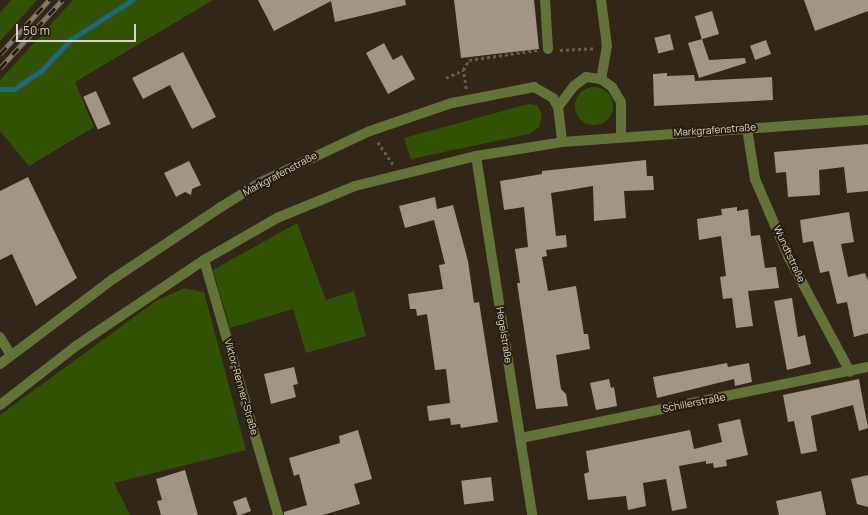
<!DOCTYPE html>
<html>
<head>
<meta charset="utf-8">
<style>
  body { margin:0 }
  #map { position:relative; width:868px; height:515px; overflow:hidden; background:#312617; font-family:Manrope,sans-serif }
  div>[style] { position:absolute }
  .green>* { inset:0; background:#335304 }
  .round { border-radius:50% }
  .stream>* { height:5px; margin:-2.5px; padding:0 2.5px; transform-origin:2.5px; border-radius:2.5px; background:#1c697b }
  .building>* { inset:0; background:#a29583; transform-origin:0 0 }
  .path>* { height:2.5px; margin-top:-1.25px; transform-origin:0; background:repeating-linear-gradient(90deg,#655b4e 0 3px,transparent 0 6px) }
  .minor>* { height:10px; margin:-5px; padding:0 5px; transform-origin:5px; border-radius:5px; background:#647338 }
  .rail>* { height:4.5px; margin-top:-2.25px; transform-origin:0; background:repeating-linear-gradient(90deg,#271c0e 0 9px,#867d71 0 18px); box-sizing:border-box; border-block:1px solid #867d71 }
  span { translate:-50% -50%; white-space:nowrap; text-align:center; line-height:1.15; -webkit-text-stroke:4px #271c0e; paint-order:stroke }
  .street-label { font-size:10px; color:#ddd6cd }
  .scale { position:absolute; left:16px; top:24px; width:120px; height:18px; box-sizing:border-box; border:2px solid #ddd6cd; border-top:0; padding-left:5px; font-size:12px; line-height:14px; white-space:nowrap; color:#ddd6cd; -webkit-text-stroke:3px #271c0e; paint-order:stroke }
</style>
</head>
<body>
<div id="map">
  <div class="green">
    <div style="clip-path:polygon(11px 0,37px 0,0 41px,0 13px)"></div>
    <div style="clip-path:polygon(73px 0,213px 0,75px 82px,94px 127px,29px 166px,0 131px,0 80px)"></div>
    <div class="round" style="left:575px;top:87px;width:38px;height:38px"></div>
    <div style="clip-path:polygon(528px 104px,537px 105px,542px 114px,539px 127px,529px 134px,411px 159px,404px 138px)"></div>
    <div style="clip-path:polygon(297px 223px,326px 300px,354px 291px,366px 336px,306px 353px,293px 309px,230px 328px,213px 270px)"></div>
    <div style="clip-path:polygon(184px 288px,204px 292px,246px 450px,114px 483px,130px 515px,0 515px,0 415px,156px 301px)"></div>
  </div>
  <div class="stream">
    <div style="left:0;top:89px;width:14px"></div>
    <div style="left:14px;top:89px;width:32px;rotate:-34deg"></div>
    <div style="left:41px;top:71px;width:42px;rotate:-46.9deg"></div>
    <div style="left:70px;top:40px;width:74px;rotate:-32.8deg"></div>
  </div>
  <div class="building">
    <div style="clip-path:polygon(258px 0,405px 0,406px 5px,335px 22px,331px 1px,274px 31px)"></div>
    <div style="clip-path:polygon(454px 0,534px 0,539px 49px,461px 58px)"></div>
    <div style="clip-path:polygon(804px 0,868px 0,868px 11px,815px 31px)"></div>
    <div style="left:712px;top:11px;width:24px;height:18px;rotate:73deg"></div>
    <div style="left:670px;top:34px;width:16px;height:16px;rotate:76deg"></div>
    <div style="clip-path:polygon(702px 39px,709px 60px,745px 58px,746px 63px,699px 78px,688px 43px)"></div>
    <div style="left:766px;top:40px;width:15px;height:17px;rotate:70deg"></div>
    <div style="clip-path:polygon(384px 43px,393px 60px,402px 55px,415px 79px,388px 94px,366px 53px)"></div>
    <div style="clip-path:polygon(183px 52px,216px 117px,192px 129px,170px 85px,143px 99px,132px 78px)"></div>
    <div style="clip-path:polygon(667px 73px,667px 76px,694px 75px,695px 81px,772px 77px,773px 100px,654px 106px,653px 74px)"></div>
    <div style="left:96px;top:91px;width:36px;height:14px;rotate:66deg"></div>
    <div style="clip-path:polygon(868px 144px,868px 191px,847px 193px,844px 167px,819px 170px,820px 195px,788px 197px,786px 172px,776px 173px,774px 152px)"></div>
    <div style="clip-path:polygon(646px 160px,647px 176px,653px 176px,654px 190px,624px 191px,626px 218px,594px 221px,593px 186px,551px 193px,556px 236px,566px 235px,567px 247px,546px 250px,547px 256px,542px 257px,548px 291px,576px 286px,584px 334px,588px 334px,590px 349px,556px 355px,561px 389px,566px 394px,568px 406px,536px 409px,517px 283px,520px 283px,515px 249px,528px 247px,524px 207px,504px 210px,500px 181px,542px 174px,542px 171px)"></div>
    <div style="clip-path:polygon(189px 161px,201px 185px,192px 189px,191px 195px,185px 192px,176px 197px,164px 173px)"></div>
    <div style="clip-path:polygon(28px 177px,77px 278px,36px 306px,12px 254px,0 260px,0 191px)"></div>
    <div style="clip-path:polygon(435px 197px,437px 209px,453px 205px,468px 261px,474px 303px,479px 302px,498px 422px,461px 428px,460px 424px,451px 425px,450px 418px,429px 421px,427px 406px,450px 403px,446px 369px,435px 370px,427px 314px,417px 316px,416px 309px,410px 309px,408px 294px,443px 289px,439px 265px,445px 264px,434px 220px,405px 228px,399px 206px)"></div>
    <div style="clip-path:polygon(737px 207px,737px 211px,748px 209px,751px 236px,760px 235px,765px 268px,776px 267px,779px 288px,748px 291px,753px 326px,736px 328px,732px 298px,723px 299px,720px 277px,726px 276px,721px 236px,699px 240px,697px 219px,722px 215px,721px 209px)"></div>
    <div style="clip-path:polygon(849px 212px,854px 242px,841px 244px,848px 277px,865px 273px,868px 281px,868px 333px,854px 337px,847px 302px,837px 304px,829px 271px,820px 273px,813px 241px,803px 243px,800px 220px)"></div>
    <div style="clip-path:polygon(792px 298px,798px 337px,805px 335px,811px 364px,787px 370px,774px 301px)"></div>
    <div style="clip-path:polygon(727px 363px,728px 367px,749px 363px,752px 382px,735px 386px,734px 379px,657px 398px,653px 377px)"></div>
    <div style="clip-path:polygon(294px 367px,298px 384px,293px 385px,296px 397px,271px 404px,264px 374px)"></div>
    <div style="clip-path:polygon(609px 379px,611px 388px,614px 387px,617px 406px,596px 410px,590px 383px)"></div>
    <div style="clip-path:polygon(859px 379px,868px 428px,859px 431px,853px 405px,811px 416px,817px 451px,801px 454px,794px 421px,788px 422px,783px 395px)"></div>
    <div style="clip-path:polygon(740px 419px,748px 455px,726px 460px,727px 466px,714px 468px,713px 463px,706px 464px,706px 461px,679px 466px,687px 508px,672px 511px,666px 479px,643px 483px,646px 506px,628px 510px,626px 496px,588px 500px,584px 474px,589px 472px,586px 451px,690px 430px,694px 449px,722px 442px,718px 424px)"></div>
    <div style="clip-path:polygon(358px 430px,372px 479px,354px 484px,360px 504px,323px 515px,284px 515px,284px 512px,307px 505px,299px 474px,294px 476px,289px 458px,340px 443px,339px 436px)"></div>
    <div style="clip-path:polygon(185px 470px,198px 515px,161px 515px,157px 501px,162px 500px,156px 479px)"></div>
    <div style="clip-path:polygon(868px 475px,868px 507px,857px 504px,851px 479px)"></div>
    <div style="left:491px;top:477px;width:24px;height:30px;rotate:83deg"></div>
    <div style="clip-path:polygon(821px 491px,826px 515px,779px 515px,776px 501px)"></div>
    <div style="left:246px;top:497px;width:15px;height:14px;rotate:70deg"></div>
  </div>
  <div class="path">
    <div style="left:560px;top:50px;width:34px;rotate:-3deg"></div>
    <div style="left:446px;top:78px;width:19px;rotate:-25deg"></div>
    <div style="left:466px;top:89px;width:19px;rotate:-99deg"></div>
    <div style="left:463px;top:70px;width:12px;rotate:-59deg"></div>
    <div style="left:469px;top:60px;width:69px;rotate:-8.4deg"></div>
    <div style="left:378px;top:142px;width:27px;rotate:56deg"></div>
  </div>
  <div class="minor">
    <div style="left:545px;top:0;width:49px;rotate:86.5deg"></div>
    <div style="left:601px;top:0;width:46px;rotate:82.6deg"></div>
    <div style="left:607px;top:46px;width:34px;rotate:100deg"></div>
    <div style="left:601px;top:79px;width:14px;rotate:36deg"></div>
    <div style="left:612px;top:87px;width:17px;rotate:59deg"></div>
    <div style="left:621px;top:102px;width:34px;rotate:90deg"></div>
    <div style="left:558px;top:107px;width:26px;rotate:-53deg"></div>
    <div style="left:574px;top:86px;width:15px;rotate:-37deg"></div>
    <div style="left:586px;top:77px;width:15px;rotate:8deg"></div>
    <div style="left:747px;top:128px;width:52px;rotate:81.1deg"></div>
    <div style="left:755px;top:179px;width:86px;rotate:66.7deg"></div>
    <div style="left:789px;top:258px;width:129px;rotate:61.8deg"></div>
    <div style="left:476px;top:156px;width:363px;rotate:81.1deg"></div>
    <div style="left:204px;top:260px;width:266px;rotate:73.8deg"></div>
    <div style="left:0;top:337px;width:21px;rotate:59deg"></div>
    <div style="left:0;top:364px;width:141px;rotate:-37deg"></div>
    <div style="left:113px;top:279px;width:130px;rotate:-33.7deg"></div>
    <div style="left:221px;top:207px;width:47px;rotate:-32deg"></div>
    <div style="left:261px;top:182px;width:120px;rotate:-25.1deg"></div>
    <div style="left:370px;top:131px;width:87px;rotate:-18.9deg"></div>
    <div style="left:452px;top:103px;width:84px;rotate:-11deg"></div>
    <div style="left:534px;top:87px;width:22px;rotate:30deg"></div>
    <div style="left:553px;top:98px;width:10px;rotate:61deg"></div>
    <div style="left:558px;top:107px;width:35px;rotate:83deg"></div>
    <div style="left:0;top:405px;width:96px;rotate:-37.8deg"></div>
    <div style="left:76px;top:346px;width:154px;rotate:-33.9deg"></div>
    <div style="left:204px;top:260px;width:84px;rotate:-29.9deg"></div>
    <div style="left:277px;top:218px;width:84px;rotate:-22.3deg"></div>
    <div style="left:355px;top:186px;width:125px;rotate:-13.9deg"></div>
    <div style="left:476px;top:156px;width:87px;rotate:-9.2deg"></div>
    <div style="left:562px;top:142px;width:307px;rotate:-4.1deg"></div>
    <div style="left:521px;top:438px;width:354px;rotate:-11.6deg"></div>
  </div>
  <div class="rail">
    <div style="left:0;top:54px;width:73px;rotate:-47.8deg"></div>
    <div style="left:0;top:68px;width:92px;rotate:-47.6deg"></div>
  </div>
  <div class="street-label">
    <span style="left:715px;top:130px;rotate:-4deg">Markgrafenstraße</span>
    <span style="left:280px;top:174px;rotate:-28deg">Markgrafenstraße</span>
    <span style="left:789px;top:254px;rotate:65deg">Wundtstraße</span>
    <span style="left:504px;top:335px;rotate:81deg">Hegelstraße</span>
    <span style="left:241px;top:387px;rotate:74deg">Viktor-Renner-Straße</span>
    <span style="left:694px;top:403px;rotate:-11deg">Schillerstraße</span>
  </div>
  <div class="scale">50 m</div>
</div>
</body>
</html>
